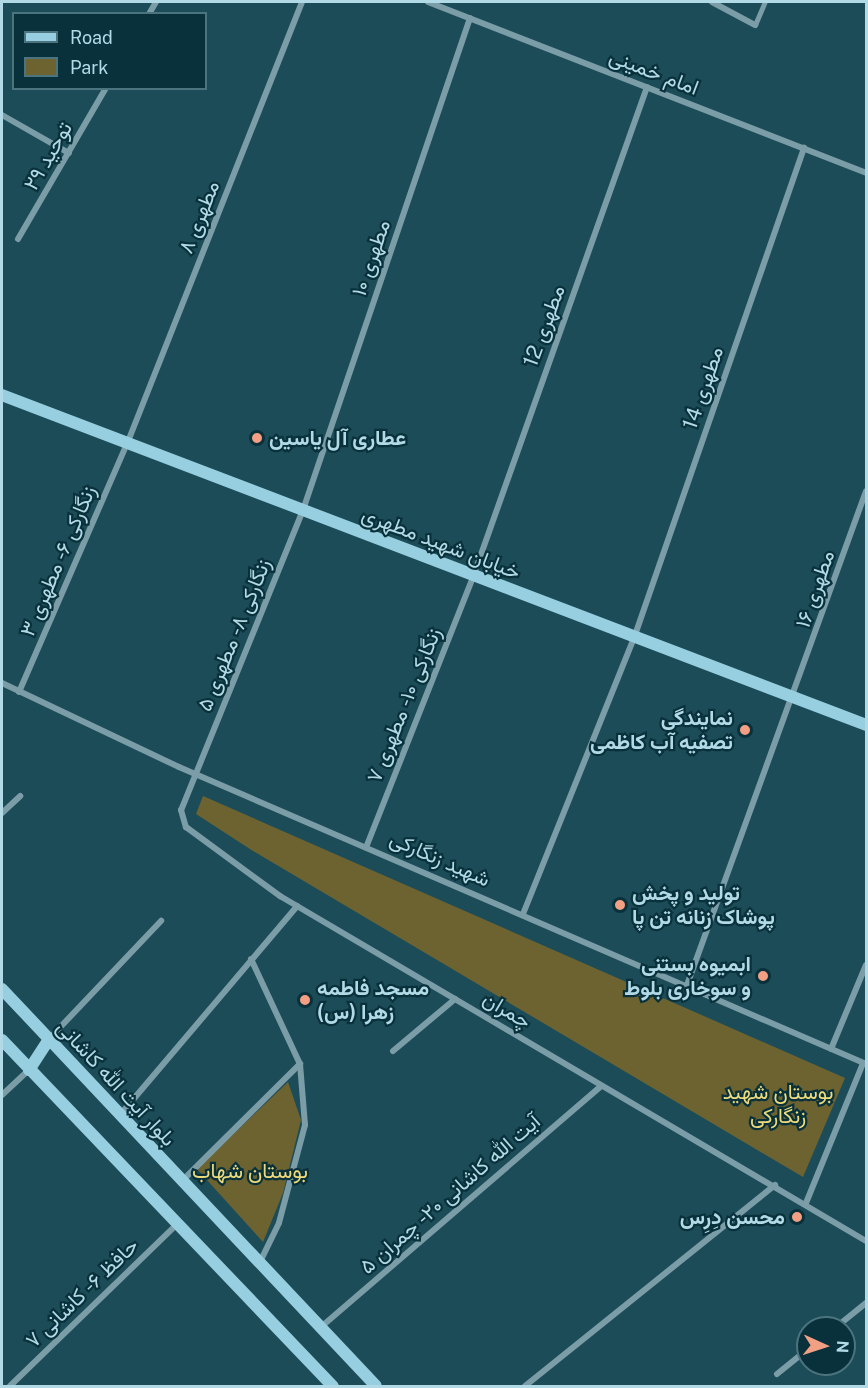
<!DOCTYPE html>
<html>
<head>
<meta charset="utf-8">
<style>
  body { margin:0 }
  #map { position:relative; width:868px; height:1388px; overflow:hidden; background:#1d4c59; font-family:"Public Sans",Vazirmatn,sans-serif }
  div>[style] { position:absolute }
  .green>* { inset:0; background:#6d6331 }
  .lane>* { height:4.5px; margin:-2.25px; padding:0 2.25px; transform-origin:2.25px; border-radius:2.25px; background:#7b9da8 }
  .street>* { height:6px; margin:-3px; padding:0 3px; transform-origin:3px; border-radius:3px; background:#7b9da8 }
  .secondary>* { height:12px; margin:-6px; padding:0 6px; transform-origin:6px; border-radius:6px; background:#97cfe0 }
  .dots>* { width:16px; height:16px; translate:-50% -50%; box-sizing:border-box; border:3px solid #09313b; border-radius:50% }
  span { translate:-50% -50%; white-space:nowrap; text-align:center; line-height:1.15; -webkit-text-stroke:4.5px #09313b; paint-order:stroke }
  .street-label { font-size:21px; color:#b1d9e6 }
  .poi-label { font-size:21px; color:#b1d9e6; font-weight:700 }
  .left { translate:0 -50%; text-align:left }
  .right { translate:-100% -50%; text-align:right }
  .park-label { font-size:21px; color:#eedb7b }
  .frame { position:absolute; inset:0; border:3px solid #b1d9e6; pointer-events:none }
  .legend { position:absolute; left:12px; top:12px; width:195px; height:78px; box-sizing:border-box; background:#09313b; border:2px solid #4c747f; margin:0; padding:8px 10px; list-style:none; font-size:18px; color:#b1d9e6 }
  .legend li { display:flex; align-items:center; gap:12px; height:30px }
  .legend b { width:30px; border:2px solid #4c747f }
  .north { position:absolute; left:796px; top:1316px; width:60px; height:60px; box-sizing:border-box; background:#09313b; border:2px solid #4c747f; border-radius:50%; rotate:93deg; font-size:16px; font-weight:700; line-height:24px; text-align:center; color:#b1d9e6 }
  .north::after { content:''; display:block; margin:auto; width:21px; height:27px; background:#f39f84; clip-path:polygon(50% 0,100% 100%,50% 72%,0 100%) }
</style>
</head>
<body>
<div id="map">
  <div class="green">
    <div style="clip-path:polygon(203px 796px,845px 1078px,803px 1177px,253px 851px,196px 814px)"></div>
    <div style="clip-path:polygon(288px 1082px,301px 1120px,283px 1193px,263px 1242px,197px 1169px)"></div>
  </div>
  <div class="lane">
    <div style="left:755px;top:25px;width:25px;rotate:-67deg"></div>
  </div>
  <div class="street">
    <div style="left:428px;top:2px;width:470px;rotate:21.3deg"></div>
    <div style="left:712px;top:2px;width:49px;rotate:28.1deg"></div>
    <div style="left:149px;top:14px;width:14px;rotate:-60deg"></div>
    <div style="left:470px;top:18px;width:520px;rotate:108.75deg"></div>
    <div style="left:303px;top:510px;width:324px;rotate:112.1deg"></div>
    <div style="left:181px;top:810px;width:18px;rotate:74deg"></div>
    <div style="left:186px;top:827px;width:117px;rotate:36.3deg"></div>
    <div style="left:280px;top:896px;width:680px;rotate:30.49deg"></div>
    <div style="left:2px;top:115px;width:77px;rotate:29.6deg"></div>
    <div style="left:18px;top:239px;width:175px;rotate:-59.8deg"></div>
    <div style="left:2px;top:683px;width:196px;rotate:25.4deg"></div>
    <div style="left:179px;top:767px;width:748px;rotate:23.38deg"></div>
    <div style="left:19px;top:692px;width:270px;rotate:-66.5deg"></div>
    <div style="left:127px;top:444px;width:475px;rotate:-68.4deg"></div>
    <div style="left:2px;top:813px;width:25px;rotate:-43deg"></div>
    <div style="left:367px;top:845px;width:288px;rotate:-68.4deg"></div>
    <div style="left:473px;top:577px;width:520px;rotate:-70.45deg"></div>
    <div style="left:523px;top:914px;width:297px;rotate:-68.1deg"></div>
    <div style="left:634px;top:638px;width:519px;rotate:-70.87deg"></div>
    <div style="left:251px;top:959px;width:116px;rotate:65deg"></div>
    <div style="left:300px;top:1064px;width:61px;rotate:85.3deg"></div>
    <div style="left:305px;top:1125px;width:101px;rotate:104.9deg"></div>
    <div style="left:279px;top:1223px;width:46px;rotate:116deg"></div>
    <div style="left:687px;top:985px;width:525px;rotate:-70.08deg"></div>
    <div style="left:49px;top:1039px;width:163px;rotate:-46.5deg"></div>
    <div style="left:831px;top:1049px;width:91px;rotate:-67.4deg"></div>
    <div style="left:393px;top:1051px;width:81px;rotate:-40deg"></div>
    <div style="left:2px;top:1095px;width:37px;rotate:-43deg"></div>
    <div style="left:120px;top:1115px;width:274px;rotate:-49.7deg"></div>
    <div style="left:181px;top:1182px;width:168px;rotate:-44.8deg"></div>
    <div style="left:806px;top:1203px;width:151px;rotate:-67.8deg"></div>
    <div style="left:321px;top:1327px;width:369px;rotate:-40.7deg"></div>
    <div style="left:835px;top:1328px;width:40px;rotate:-39deg"></div>
    <div style="left:777px;top:1374px;width:40px;rotate:-39deg"></div>
    <div style="left:10px;top:1386px;width:233px;rotate:-44.1deg"></div>
    <div style="left:525px;top:1386px;width:321px;rotate:-38.8deg"></div>
  </div>
  <div class="secondary">
    <div style="left:2px;top:395px;width:925px;rotate:20.9deg"></div>
    <div style="left:2px;top:989px;width:545px;rotate:46.71deg"></div>
    <div style="left:2px;top:1040px;width:479px;rotate:46.3deg"></div>
    <div style="left:29px;top:1070px;width:37px;rotate:-57deg"></div>
  </div>
  <div class="dots">
    <div style="left:257px;top:438px;background:#f39f84"></div>
    <div style="left:745px;top:730px;background:#f39f84"></div>
    <div style="left:620px;top:905px;background:#f39f84"></div>
    <div style="left:763px;top:976px;background:#f39f84"></div>
    <div style="left:305px;top:1000px;background:#f39f84"></div>
    <div style="left:797px;top:1217px;background:#f39f84"></div>
  </div>
  <div class="street-label">
    <span style="left:654px;top:72px;rotate:21deg">امام خمینی</span>
    <span style="left:48px;top:156px;rotate:-60deg">توحید ۲۹</span>
    <span style="left:199px;top:217px;rotate:-68deg">مطهری ۸</span>
    <span style="left:371px;top:258px;rotate:-71deg">مطهری ۱۰</span>
    <span style="left:544px;top:326px;rotate:-70deg">مطهری 12</span>
    <span style="left:703px;top:388px;rotate:-71deg">مطهری 14</span>
    <span style="left:441px;top:543px;rotate:21deg">خیابان شهید مطهری</span>
    <span style="left:58px;top:561px;rotate:-67deg">زنگارکی ۶ - مطهری ۳</span>
    <span style="left:815px;top:589px;rotate:-71deg">مطهری ۱۶</span>
    <span style="left:234px;top:635px;rotate:-68deg">زنگارکی ۸ - مطهری ۵</span>
    <span style="left:404px;top:705px;rotate:-68deg">زنگارکی ۱۰ - مطهری ۷</span>
    <span style="left:440px;top:859px;rotate:24deg">شهید زنگارکی</span>
    <span style="left:507px;top:1010px;rotate:31deg">چمران</span>
    <span style="left:116px;top:1083px;rotate:47deg">بلوار آیت الله کاشانی</span>
    <span style="left:450px;top:1194px;rotate:-41deg">آیت الله کاشانی ۲۰ - چمران ۵</span>
    <span style="left:82px;top:1293px;rotate:-44deg">حافظ ۶ - کاشانی ۷</span>
  </div>
  <div class="poi-label">
    <span class="left" style="left:269px;top:438px">عطاری آل یاسین</span>
    <span class="right" style="left:733px;top:730px">نمایندگی<br>تصفیه آب کاظمی</span>
    <span class="left" style="left:632px;top:905px">تولید و پخش<br>پوشاک زنانه تن پا</span>
    <span class="right" style="left:751px;top:976px">ابمیوه بستنی<br>و ‌سوخاری بلوط</span>
    <span class="left" style="left:317px;top:1000px">مسجد فاطمه<br>زهرا (س)</span>
    <span class="right" style="left:785px;top:1217px">محسن دِرِس</span>
  </div>
  <div class="park-label">
    <span style="left:778px;top:1104px">بوستان شهید<br>زنگارکی</span>
    <span style="left:250px;top:1171px">بوستان شهاب</span>
  </div>
  <div class="frame"></div>
  <ul class="legend">
  <li><b style="height:8px;background:#97cfe0"></b>Road</li>
  <li><b style="height:16px;background:#6d6331"></b>Park</li>
  </ul>
  <div class="north">N</div>
</div>
</body>
</html>
